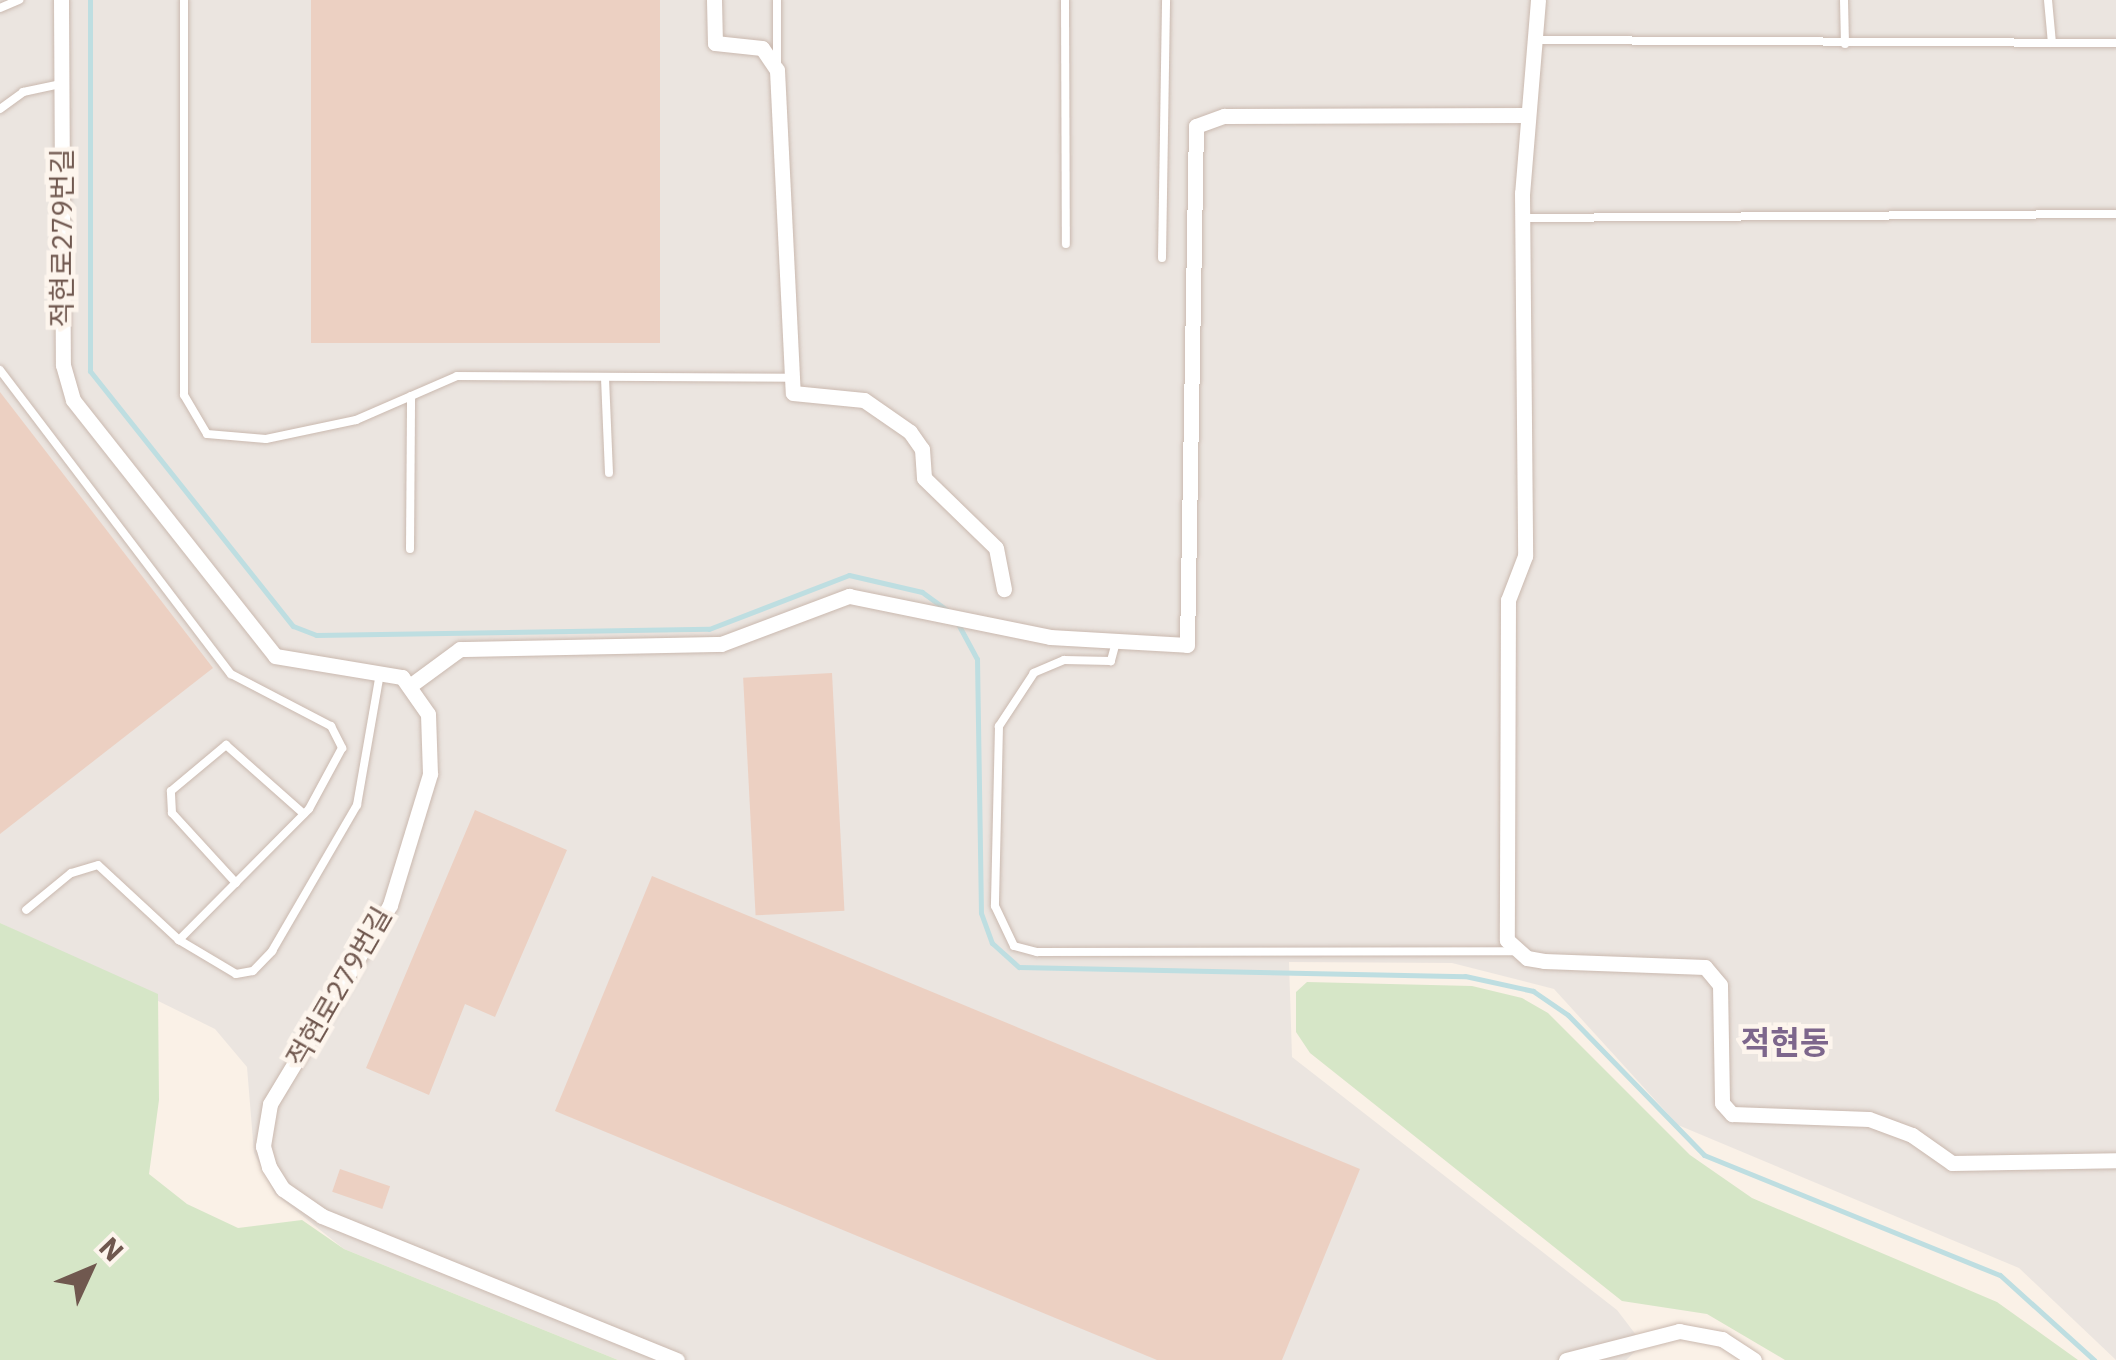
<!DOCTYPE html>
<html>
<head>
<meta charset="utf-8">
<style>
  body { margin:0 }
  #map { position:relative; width:2116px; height:1360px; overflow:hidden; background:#faf1e7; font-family:"IBM Plex Sans","Noto Sans KR",sans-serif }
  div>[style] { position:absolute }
  .industrial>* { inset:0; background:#ebe5e0 }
  .green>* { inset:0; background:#d6e6c7 }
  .stream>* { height:5px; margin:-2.5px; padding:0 2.5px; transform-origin:2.5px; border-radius:2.5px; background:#bedee1 }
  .building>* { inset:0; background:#ecd0c2; transform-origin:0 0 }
  .roads { filter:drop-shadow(0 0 2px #cab9af) drop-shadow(0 0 2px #cab9af) }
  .lane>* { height:8px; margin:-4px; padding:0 4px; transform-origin:4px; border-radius:4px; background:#fff }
  .street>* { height:15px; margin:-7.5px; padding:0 7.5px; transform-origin:7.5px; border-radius:7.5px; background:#fff }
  span { translate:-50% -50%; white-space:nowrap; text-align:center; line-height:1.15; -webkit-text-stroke:9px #fdf5ed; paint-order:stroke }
  .street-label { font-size:28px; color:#70584f }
  .quarter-label { font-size:32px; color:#7d668c; font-weight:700 }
  .north { position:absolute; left:40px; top:1220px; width:100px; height:100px; -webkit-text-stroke:8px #fdf5ed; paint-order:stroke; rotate:46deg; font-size:28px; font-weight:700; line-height:40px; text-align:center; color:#70584f }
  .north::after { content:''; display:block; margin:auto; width:35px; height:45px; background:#70584f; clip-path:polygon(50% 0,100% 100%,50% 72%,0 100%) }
</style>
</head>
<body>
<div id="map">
  <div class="industrial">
    <div style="clip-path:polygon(0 0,2116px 0,2116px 1360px,2019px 1268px,1678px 1125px,1554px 989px,1452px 963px,1289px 962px,1292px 1057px,1617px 1310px,1643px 1344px,1626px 1360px,618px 1360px,344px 1249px,275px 1194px,254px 1153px,247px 1067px,215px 1029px,0 923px)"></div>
  </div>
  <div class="green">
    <div style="clip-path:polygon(0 923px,158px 994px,159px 1100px,149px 1174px,187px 1204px,238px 1228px,302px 1220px,344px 1249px,618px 1360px,0 1360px)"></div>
    <div style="clip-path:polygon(1307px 982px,1472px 986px,1522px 998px,1548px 1013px,1690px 1155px,1752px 1198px,1997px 1302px,2078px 1360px,1785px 1360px,1707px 1314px,1622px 1301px,1310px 1053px,1296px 1032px,1296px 992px)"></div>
  </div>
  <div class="stream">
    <div style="left:90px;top:0;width:371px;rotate:90deg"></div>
    <div style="left:90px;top:371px;width:326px;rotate:51.5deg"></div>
    <div style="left:293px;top:626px;width:25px;rotate:21deg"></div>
    <div style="left:316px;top:635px;width:393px;rotate:-0.9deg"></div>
    <div style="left:709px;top:629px;width:150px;rotate:-21.1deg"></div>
    <div style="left:849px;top:575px;width:75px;rotate:13.1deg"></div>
    <div style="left:922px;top:592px;width:31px;rotate:36deg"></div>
    <div style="left:957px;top:622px;width:42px;rotate:61.6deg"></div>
    <div style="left:977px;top:659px;width:254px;rotate:89.1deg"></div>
    <div style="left:981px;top:913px;width:32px;rotate:70deg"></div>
    <div style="left:992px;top:943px;width:36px;rotate:42deg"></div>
    <div style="left:1019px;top:967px;width:446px;rotate:1.2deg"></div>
    <div style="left:1465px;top:976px;width:70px;rotate:12.4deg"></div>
    <div style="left:1533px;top:991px;width:42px;rotate:34.4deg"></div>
    <div style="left:1568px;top:1015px;width:195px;rotate:45.8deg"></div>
    <div style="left:1704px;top:1155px;width:319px;rotate:22.1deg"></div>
    <div style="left:2000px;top:1275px;width:127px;rotate:42.1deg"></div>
  </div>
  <div class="building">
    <div style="left:311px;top:0;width:349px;height:343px"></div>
    <div style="clip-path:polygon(0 392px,213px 668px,0 834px)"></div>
    <div style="left:832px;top:673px;width:238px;height:89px;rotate:87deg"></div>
    <div style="clip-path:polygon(475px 810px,567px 850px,495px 1017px,465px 1004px,429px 1095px,366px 1068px)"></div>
    <div style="clip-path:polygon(652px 876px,1360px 1169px,1282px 1360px,1157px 1360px,555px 1111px)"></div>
    <div style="left:340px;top:1169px;width:53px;height:24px;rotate:19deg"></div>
  </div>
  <div class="roads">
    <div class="lane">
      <div style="left:184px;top:0;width:395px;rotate:90deg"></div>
      <div style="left:184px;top:395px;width:45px;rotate:59.5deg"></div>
      <div style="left:207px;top:434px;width:59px;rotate:4.8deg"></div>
      <div style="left:266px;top:439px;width:92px;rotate:-11.9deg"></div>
      <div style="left:356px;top:420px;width:110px;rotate:-23.5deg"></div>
      <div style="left:457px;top:376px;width:333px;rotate:0.3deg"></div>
      <div style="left:777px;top:0;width:66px;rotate:90deg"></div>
      <div style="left:1065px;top:0;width:244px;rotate:89.8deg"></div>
      <div style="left:1844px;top:0;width:44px;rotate:88.7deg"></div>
      <div style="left:2048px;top:0;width:43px;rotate:84.7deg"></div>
      <div style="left:0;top:8px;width:21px;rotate:-23deg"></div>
      <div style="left:1534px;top:40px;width:582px;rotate:0.3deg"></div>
      <div style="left:0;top:109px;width:29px;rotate:-36deg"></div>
      <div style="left:23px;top:92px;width:39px;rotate:-12deg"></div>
      <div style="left:1522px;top:218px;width:594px;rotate:-0.39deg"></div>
      <div style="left:1162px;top:258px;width:258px;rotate:-89.1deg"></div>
      <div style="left:0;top:370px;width:382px;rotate:52.8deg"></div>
      <div style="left:231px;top:674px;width:113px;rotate:27.5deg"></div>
      <div style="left:331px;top:726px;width:25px;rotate:63deg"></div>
      <div style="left:342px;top:748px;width:69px;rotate:118.4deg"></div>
      <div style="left:309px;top:809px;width:185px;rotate:134.8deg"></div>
      <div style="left:179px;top:940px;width:110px;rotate:-137.2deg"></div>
      <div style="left:98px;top:865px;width:28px;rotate:163deg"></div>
      <div style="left:71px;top:873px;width:58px;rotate:140.6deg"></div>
      <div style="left:605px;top:378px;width:95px;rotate:87.6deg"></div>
      <div style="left:410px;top:549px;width:153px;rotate:-89.6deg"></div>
      <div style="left:1116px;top:642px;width:20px;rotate:105deg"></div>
      <div style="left:1111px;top:661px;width:47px;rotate:-178.8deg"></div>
      <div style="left:1064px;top:660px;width:33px;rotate:157deg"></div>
      <div style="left:1034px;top:673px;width:64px;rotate:123.4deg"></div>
      <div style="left:999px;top:726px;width:180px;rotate:91.3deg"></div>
      <div style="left:995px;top:906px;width:44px;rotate:64.6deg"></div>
      <div style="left:1014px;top:946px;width:24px;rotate:15deg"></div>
      <div style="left:1037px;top:952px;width:477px;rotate:-0.1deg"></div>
      <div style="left:236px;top:883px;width:95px;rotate:-132.4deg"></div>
      <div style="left:172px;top:813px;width:22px;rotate:-93deg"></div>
      <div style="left:171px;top:791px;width:72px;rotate:-39.9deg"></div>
      <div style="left:226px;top:745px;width:104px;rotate:41.5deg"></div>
      <div style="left:179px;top:940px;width:66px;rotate:30.8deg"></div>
      <div style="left:236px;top:974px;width:17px;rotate:-10deg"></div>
      <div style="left:253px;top:971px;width:28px;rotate:-46deg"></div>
      <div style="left:272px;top:951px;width:169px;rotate:-59.8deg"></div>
      <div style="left:357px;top:805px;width:134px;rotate:-80.1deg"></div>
    </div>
    <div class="street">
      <div style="left:61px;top:0;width:365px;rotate:89.7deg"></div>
      <div style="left:63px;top:365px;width:36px;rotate:74deg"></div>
      <div style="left:73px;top:400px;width:326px;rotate:51.7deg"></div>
      <div style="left:275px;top:656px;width:129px;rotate:9.4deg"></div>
      <div style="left:402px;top:677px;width:45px;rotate:54.9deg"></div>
      <div style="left:428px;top:714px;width:60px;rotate:88.1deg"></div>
      <div style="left:430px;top:774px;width:137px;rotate:107deg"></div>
      <div style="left:390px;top:905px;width:232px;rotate:121.1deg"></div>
      <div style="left:270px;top:1104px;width:43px;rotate:99.5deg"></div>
      <div style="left:263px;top:1146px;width:22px;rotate:74deg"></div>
      <div style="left:269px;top:1167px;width:26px;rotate:58deg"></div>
      <div style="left:283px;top:1189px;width:47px;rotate:34.7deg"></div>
      <div style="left:322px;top:1216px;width:383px;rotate:22.1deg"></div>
      <div style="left:714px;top:0;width:43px;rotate:88.7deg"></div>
      <div style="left:715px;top:43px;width:47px;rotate:6.1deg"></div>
      <div style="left:762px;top:48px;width:27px;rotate:56deg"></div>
      <div style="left:777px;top:70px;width:323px;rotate:87.2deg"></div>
      <div style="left:793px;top:393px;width:71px;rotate:5.6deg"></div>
      <div style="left:864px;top:400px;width:56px;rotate:34.8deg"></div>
      <div style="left:910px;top:432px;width:21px;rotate:55deg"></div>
      <div style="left:922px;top:449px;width:29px;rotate:86deg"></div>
      <div style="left:924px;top:478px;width:100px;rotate:44.2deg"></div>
      <div style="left:996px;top:548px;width:42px;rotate:79deg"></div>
      <div style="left:1538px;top:0;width:194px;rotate:94.7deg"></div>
      <div style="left:1522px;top:193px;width:363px;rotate:89.5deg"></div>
      <div style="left:1525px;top:556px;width:47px;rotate:111.1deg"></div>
      <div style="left:1508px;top:600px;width:340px;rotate:90.2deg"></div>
      <div style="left:1507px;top:940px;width:27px;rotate:42deg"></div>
      <div style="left:1527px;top:958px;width:17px;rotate:10deg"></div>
      <div style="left:1544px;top:961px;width:161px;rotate:2.1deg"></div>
      <div style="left:1705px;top:967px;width:23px;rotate:50deg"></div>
      <div style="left:1720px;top:985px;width:118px;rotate:89deg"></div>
      <div style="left:1722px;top:1103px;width:15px;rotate:48deg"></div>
      <div style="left:1732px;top:1114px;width:137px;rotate:2.1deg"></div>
      <div style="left:1869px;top:1119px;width:46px;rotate:20.4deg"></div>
      <div style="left:1912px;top:1135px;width:49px;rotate:35deg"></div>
      <div style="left:1952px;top:1163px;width:164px;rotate:-1deg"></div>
      <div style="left:411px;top:685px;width:61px;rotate:-36.3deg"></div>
      <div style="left:460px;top:649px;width:261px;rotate:-1.1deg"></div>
      <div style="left:721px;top:644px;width:137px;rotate:-20.6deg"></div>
      <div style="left:849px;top:596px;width:205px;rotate:11.5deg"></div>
      <div style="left:1050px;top:637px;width:137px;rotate:3.3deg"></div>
      <div style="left:1187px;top:645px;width:519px;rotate:-89.01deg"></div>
      <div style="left:1196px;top:126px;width:30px;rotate:-20deg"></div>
      <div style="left:1224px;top:116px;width:302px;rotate:-0.2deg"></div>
      <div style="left:1566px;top:1360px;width:117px;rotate:-14.4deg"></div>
      <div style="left:1679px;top:1331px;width:44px;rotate:10.5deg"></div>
      <div style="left:1722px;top:1339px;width:38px;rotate:33deg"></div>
    </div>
  </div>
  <div class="street-label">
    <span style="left:62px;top:238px;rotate:-90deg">적현로279번길</span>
    <span style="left:339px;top:987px;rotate:-60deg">적현로279번길</span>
  </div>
  <div class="quarter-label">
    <span style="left:1785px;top:1042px">적현동</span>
  </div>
  <div class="north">N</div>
</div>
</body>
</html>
